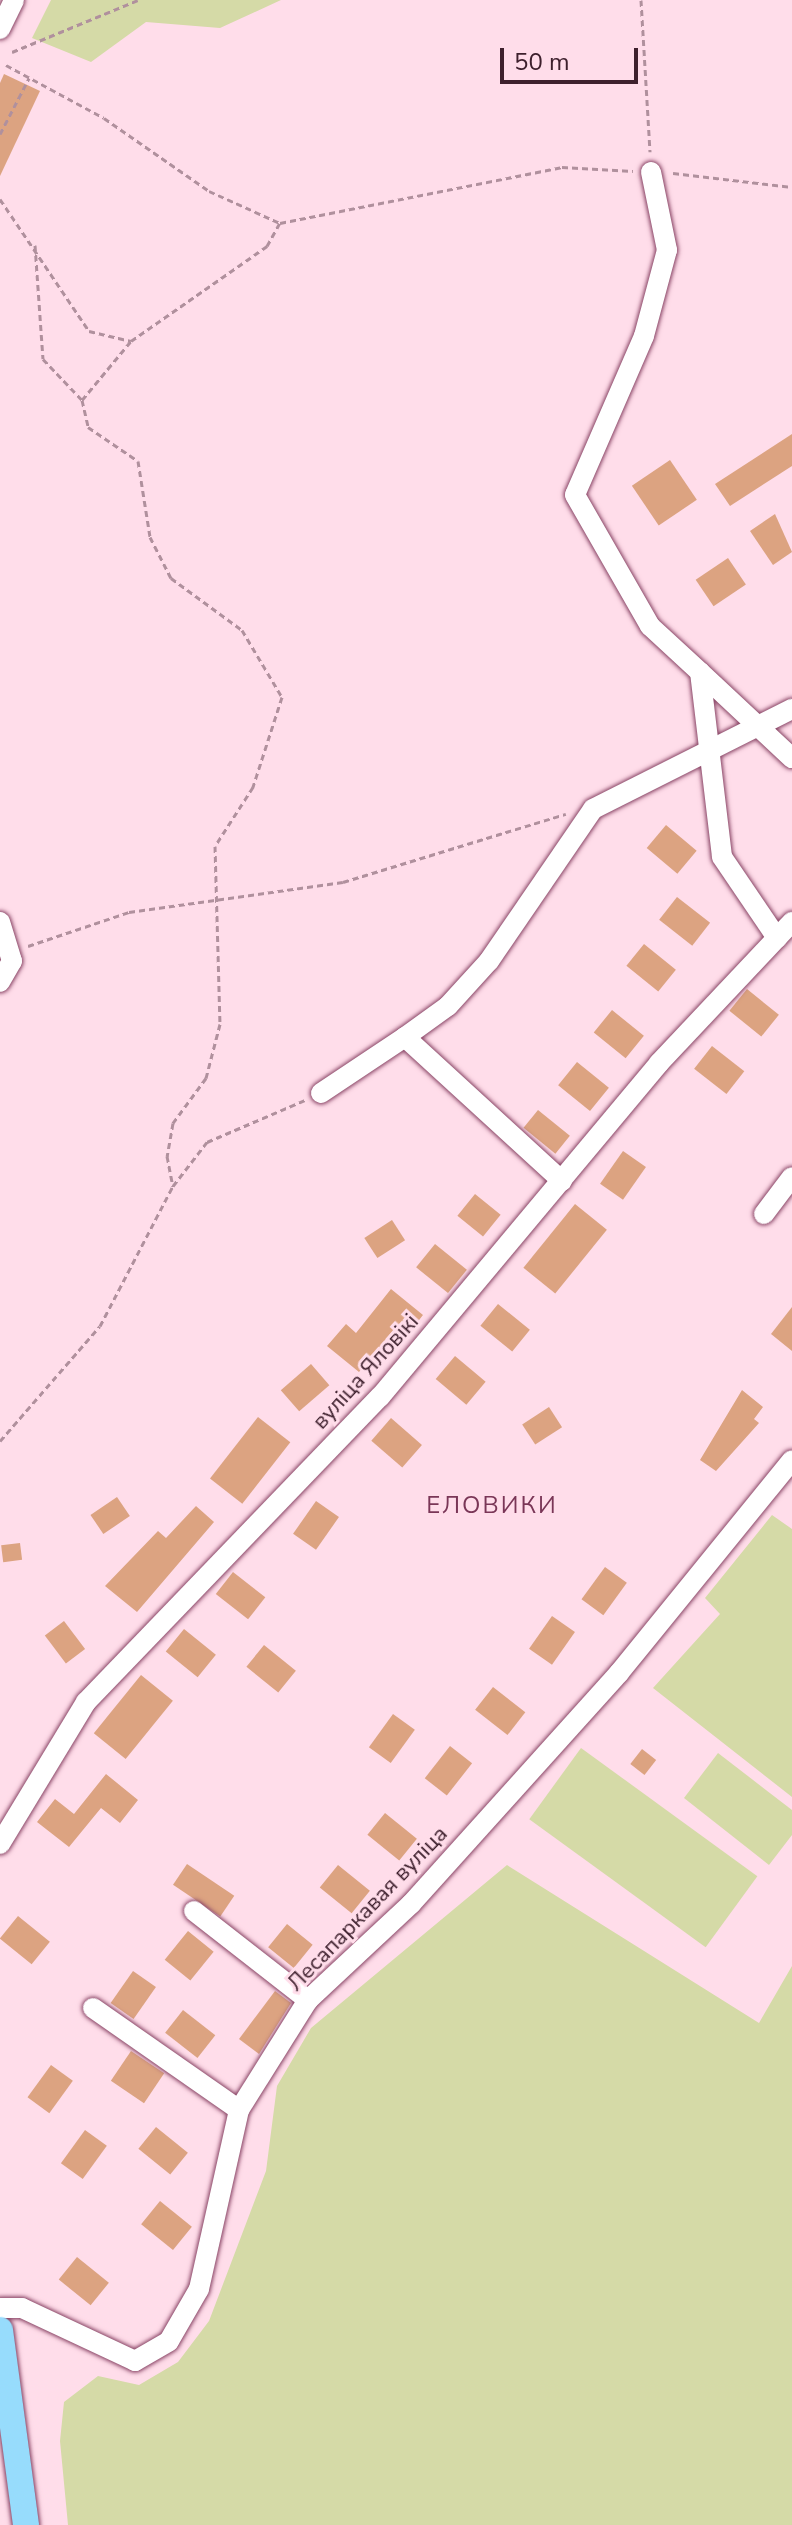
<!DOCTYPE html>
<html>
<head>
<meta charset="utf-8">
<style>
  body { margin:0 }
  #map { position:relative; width:792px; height:2525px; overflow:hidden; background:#ffddea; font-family:"Nunito Sans",sans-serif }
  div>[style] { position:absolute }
  .green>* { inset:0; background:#d5daa7; transform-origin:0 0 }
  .building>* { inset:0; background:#dca381; transform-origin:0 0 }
  .path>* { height:3px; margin-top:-1.5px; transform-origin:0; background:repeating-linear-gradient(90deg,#b0909d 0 6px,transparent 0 10px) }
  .roads { filter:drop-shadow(0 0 2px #894465) drop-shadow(0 0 2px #894465) }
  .minor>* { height:20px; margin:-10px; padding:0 10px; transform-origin:10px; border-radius:10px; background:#fff }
  .major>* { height:26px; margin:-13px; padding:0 13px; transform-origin:13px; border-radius:13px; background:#97dcfc }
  span { translate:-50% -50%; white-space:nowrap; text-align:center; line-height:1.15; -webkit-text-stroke:6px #ffddea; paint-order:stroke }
  .street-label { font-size:22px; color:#3e202d }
  .neighbourhood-label { font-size:24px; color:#7a3657; letter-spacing:2px }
  .scale { position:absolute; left:500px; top:48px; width:138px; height:36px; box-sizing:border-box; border:4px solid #3e202d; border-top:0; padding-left:10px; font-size:24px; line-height:28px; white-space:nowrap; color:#3e202d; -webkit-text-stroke:6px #ffddea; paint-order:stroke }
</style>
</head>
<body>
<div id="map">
  <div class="green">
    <div style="clip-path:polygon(51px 0,281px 0,220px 28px,146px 22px,91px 62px,32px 38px)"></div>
    <div style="clip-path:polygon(772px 1515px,792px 1529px,792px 1797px,653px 1688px,720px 1614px,705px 1598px)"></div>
    <div style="left:581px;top:1748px;width:218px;height:88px;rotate:36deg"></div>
    <div style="clip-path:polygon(718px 1753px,792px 1810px,792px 1835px,769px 1865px,684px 1798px)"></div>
    <div style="clip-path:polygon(507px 1865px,759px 2023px,792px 1966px,792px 2525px,68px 2525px,60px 2441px,64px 2402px,98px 2376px,139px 2385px,178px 2362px,209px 2321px,266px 2171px,277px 2086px,311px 2028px)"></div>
  </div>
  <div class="building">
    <div style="clip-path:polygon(4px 74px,40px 91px,0 176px,0 83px)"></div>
    <div style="clip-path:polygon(792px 434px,792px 466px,730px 506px,715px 484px)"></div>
    <div style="left:670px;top:460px;width:48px;height:46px;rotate:56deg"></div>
    <div style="clip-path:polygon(775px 514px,792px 552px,773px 565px,750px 531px)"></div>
    <div style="left:728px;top:558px;width:32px;height:39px;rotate:56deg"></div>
    <div style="left:666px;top:825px;width:40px;height:30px;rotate:40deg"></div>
    <div style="left:677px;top:897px;width:42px;height:29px;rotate:38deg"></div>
    <div style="left:644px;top:944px;width:41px;height:28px;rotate:39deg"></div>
    <div style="left:747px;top:989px;width:41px;height:28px;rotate:39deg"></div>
    <div style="left:612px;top:1010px;width:41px;height:29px;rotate:39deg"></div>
    <div style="left:712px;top:1046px;width:41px;height:29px;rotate:38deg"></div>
    <div style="left:577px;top:1062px;width:41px;height:30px;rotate:39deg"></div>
    <div style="left:538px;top:1110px;width:41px;height:23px;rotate:39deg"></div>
    <div style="left:623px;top:1151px;width:28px;height:40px;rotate:35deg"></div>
    <div style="left:475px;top:1194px;width:33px;height:28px;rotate:39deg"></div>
    <div style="left:575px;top:1204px;width:41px;height:82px;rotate:39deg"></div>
    <div style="left:392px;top:1220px;width:24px;height:33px;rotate:57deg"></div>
    <div style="left:435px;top:1244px;width:41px;height:30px;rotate:39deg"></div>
    <div style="clip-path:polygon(391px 1289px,423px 1315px,405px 1338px,394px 1329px,359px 1372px,327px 1346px,346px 1324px,356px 1333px)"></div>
    <div style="left:498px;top:1304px;width:41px;height:28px;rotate:39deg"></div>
    <div style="clip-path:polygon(792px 1307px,792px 1351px,771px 1334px)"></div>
    <div style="left:455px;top:1356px;width:40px;height:30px;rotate:40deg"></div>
    <div style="left:311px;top:1364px;width:28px;height:40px;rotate:49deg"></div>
    <div style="clip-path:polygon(742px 1390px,763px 1407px,754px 1419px,759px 1423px,716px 1471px,700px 1460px)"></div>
    <div style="left:549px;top:1407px;width:24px;height:32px;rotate:57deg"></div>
    <div style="left:258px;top:1417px;width:41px;height:78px;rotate:38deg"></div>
    <div style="left:391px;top:1418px;width:41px;height:30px;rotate:41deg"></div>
    <div style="left:117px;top:1497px;width:23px;height:32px;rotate:56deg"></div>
    <div style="left:316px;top:1501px;width:28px;height:40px;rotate:35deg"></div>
    <div style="clip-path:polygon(196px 1506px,214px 1522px,137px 1612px,105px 1586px,158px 1531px,166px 1538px)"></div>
    <div style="left:20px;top:1543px;width:17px;height:19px;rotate:83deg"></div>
    <div style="left:605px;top:1567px;width:27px;height:40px;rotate:36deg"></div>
    <div style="left:233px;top:1572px;width:41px;height:28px;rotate:38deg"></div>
    <div style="left:552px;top:1616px;width:28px;height:40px;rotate:35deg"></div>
    <div style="left:64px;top:1621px;width:35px;height:24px;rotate:53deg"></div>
    <div style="left:184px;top:1629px;width:41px;height:29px;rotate:39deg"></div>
    <div style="left:264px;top:1645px;width:41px;height:28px;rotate:39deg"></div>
    <div style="left:141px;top:1675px;width:41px;height:75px;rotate:39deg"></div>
    <div style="left:493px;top:1687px;width:41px;height:29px;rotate:38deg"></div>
    <div style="left:393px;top:1714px;width:27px;height:41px;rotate:36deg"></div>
    <div style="left:450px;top:1746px;width:28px;height:41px;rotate:38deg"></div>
    <div style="left:642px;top:1749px;width:18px;height:19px;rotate:38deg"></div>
    <div style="clip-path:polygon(106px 1774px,138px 1800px,120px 1823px,101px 1808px,69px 1847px,37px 1822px,55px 1799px,74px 1814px)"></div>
    <div style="left:385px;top:1813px;width:41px;height:28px;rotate:39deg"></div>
    <div style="left:187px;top:1864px;width:57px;height:25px;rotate:34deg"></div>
    <div style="left:338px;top:1865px;width:41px;height:29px;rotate:39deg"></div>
    <div style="left:18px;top:1916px;width:41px;height:29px;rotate:39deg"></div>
    <div style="left:287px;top:1924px;width:33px;height:30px;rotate:39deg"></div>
    <div style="left:188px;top:1931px;width:33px;height:37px;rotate:39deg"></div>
    <div style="left:133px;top:1971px;width:28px;height:39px;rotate:35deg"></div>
    <div style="clip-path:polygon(275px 1991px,291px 2003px,259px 2054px,239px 2039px)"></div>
    <div style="left:183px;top:2010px;width:41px;height:29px;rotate:38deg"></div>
    <div style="left:131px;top:2051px;width:40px;height:36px;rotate:34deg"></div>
    <div style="left:51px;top:2065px;width:27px;height:40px;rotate:36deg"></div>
    <div style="left:156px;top:2127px;width:41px;height:28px;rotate:39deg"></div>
    <div style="left:85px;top:2130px;width:27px;height:41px;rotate:36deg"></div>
    <div style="left:160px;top:2201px;width:41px;height:30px;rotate:39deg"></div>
    <div style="left:77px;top:2257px;width:41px;height:29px;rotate:39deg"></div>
  </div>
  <div class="path">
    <div style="left:641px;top:0;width:152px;rotate:86.6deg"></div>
    <div style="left:12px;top:52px;width:136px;rotate:-22.4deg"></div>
    <div style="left:6px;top:65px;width:111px;rotate:28.4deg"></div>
    <div style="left:104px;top:118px;width:128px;rotate:34.8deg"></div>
    <div style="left:209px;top:191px;width:78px;rotate:24.3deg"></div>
    <div style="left:280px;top:223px;width:288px;rotate:-11.2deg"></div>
    <div style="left:562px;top:167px;width:71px;rotate:3.2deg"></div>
    <div style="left:0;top:134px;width:63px;rotate:-62.6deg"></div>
    <div style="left:673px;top:173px;width:120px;rotate:6.7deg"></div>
    <div style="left:0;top:199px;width:159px;rotate:56deg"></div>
    <div style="left:89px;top:331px;width:43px;rotate:13.4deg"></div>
    <div style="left:131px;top:341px;width:166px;rotate:-34.9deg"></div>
    <div style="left:267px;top:246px;width:26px;rotate:-61deg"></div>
    <div style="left:35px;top:245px;width:114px;rotate:86deg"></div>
    <div style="left:43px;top:359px;width:57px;rotate:46.4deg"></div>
    <div style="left:82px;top:400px;width:28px;rotate:77deg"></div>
    <div style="left:88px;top:427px;width:60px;rotate:34.2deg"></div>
    <div style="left:138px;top:461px;width:77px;rotate:81deg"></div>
    <div style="left:150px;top:537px;width:46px;rotate:62.9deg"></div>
    <div style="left:171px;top:578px;width:88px;rotate:36.2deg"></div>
    <div style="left:242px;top:630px;width:78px;rotate:59.2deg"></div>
    <div style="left:282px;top:697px;width:95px;rotate:107.9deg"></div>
    <div style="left:253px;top:787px;width:70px;rotate:122.8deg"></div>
    <div style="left:215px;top:846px;width:178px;rotate:88.4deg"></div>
    <div style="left:220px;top:1024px;width:56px;rotate:104.5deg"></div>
    <div style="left:206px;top:1078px;width:56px;rotate:126.3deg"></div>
    <div style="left:173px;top:1123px;width:34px;rotate:100deg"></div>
    <div style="left:167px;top:1156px;width:31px;rotate:79deg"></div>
    <div style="left:82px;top:400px;width:77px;rotate:-50.3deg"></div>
    <div style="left:28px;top:946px;width:107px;rotate:-18.6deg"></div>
    <div style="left:129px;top:912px;width:216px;rotate:-8deg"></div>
    <div style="left:343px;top:882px;width:233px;rotate:-17deg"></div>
    <div style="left:0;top:1441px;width:152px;rotate:-49deg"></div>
    <div style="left:100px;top:1326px;width:158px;rotate:-62.5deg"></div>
    <div style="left:173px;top:1186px;width:56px;rotate:-52.3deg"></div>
    <div style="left:207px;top:1142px;width:107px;rotate:-23.2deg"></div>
  </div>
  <div class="roads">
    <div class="minor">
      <div style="left:0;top:29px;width:32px;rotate:-64deg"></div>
      <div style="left:651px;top:172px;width:80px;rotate:78.4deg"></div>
      <div style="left:667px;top:250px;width:89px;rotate:105deg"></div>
      <div style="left:644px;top:336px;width:173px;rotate:113.5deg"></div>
      <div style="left:575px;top:495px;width:151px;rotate:60.2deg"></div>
      <div style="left:650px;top:626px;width:68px;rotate:42.6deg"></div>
      <div style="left:700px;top:672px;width:186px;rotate:83.2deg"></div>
      <div style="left:722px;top:857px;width:98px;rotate:55.8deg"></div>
      <div style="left:700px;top:672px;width:126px;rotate:43.1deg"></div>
      <div style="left:0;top:922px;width:41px;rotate:72.9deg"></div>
      <div style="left:12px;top:961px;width:24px;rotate:120deg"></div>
      <div style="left:321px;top:1093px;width:101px;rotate:-33.7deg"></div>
      <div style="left:562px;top:1181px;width:213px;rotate:-137.5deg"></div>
      <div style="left:405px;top:1037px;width:53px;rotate:-35.8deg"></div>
      <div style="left:448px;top:1006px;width:61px;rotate:-47.7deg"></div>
      <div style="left:489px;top:961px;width:184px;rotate:-55.6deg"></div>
      <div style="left:593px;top:809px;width:223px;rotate:-26.7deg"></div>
      <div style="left:764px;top:1214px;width:46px;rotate:-52.9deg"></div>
      <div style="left:0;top:1844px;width:166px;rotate:-58.8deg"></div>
      <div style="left:86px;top:1702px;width:424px;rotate:-46.1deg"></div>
      <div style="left:380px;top:1397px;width:435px;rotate:-50.1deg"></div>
      <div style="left:659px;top:1063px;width:194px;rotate:-46.7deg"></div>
      <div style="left:194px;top:1911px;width:145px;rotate:38deg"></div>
      <div style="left:93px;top:2008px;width:178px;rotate:34.9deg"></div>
      <div style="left:0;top:2308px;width:22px"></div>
      <div style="left:22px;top:2308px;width:125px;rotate:25.1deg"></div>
      <div style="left:135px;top:2361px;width:39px;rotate:-30deg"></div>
      <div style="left:169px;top:2341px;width:60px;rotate:-60deg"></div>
      <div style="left:199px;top:2289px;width:183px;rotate:-77.4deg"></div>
      <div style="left:239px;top:2110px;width:130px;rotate:-57.9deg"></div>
      <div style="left:308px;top:2000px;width:141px;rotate:-43deg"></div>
      <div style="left:411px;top:1904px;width:311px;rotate:-48deg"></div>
      <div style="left:619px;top:1673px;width:274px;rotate:-50.9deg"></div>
    </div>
    <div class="major">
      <div style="left:0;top:2330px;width:197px;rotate:82.4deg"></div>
    </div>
  </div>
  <div class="street-label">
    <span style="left:366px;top:1372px;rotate:-48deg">вуліца Яловікі</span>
    <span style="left:368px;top:1909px;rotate:-46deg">Лесапаркавая вуліца</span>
  </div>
  <div class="neighbourhood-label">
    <span style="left:492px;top:1506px">ЕЛОВИКИ</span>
  </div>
  <div class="scale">50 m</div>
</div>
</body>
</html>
